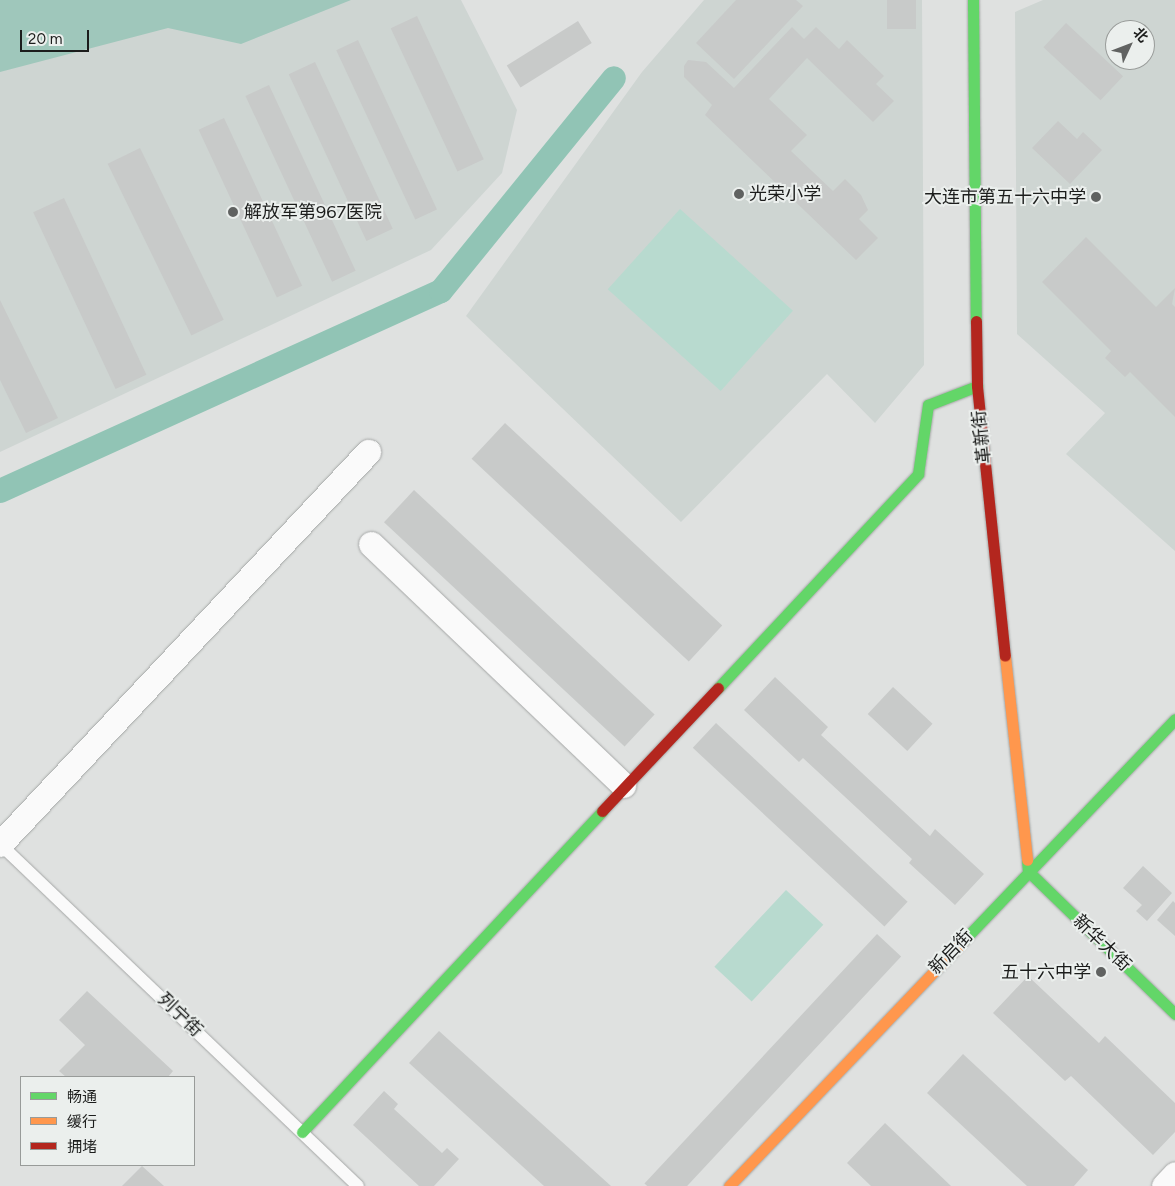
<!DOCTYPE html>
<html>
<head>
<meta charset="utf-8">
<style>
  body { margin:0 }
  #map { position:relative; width:1175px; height:1186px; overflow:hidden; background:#dfe1e0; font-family:Figtree,"Noto Sans SC",sans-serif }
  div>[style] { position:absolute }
  .built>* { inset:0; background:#ced5d2 }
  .green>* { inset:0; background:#b8dacf; transform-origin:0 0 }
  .forest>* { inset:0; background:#9fc7bb }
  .canal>* { height:24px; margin:-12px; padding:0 12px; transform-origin:12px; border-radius:12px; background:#91c4b5 }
  .building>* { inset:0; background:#c8cac9; transform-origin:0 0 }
  .roads { filter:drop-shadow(0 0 1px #a5a7a6) drop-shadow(0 0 1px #a5a7a6) }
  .lane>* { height:12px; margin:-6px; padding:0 6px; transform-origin:6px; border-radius:6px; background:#fafafa }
  .street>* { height:25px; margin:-12.5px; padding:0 12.5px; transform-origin:12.5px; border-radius:12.5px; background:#fafafa }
  .fast>* { height:11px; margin:-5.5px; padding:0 5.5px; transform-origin:5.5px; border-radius:5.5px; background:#63d668 }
  .slow>* { height:11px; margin:-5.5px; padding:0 5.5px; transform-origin:5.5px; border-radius:5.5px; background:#ff974d }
  .jam>* { height:11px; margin:-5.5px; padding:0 5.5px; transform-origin:5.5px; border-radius:5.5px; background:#b3261e }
  .dots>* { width:14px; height:14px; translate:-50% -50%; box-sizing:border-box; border:2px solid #ebefed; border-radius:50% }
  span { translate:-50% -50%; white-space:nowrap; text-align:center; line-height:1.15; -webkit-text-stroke:4px #ebefed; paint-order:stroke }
  .poi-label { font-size:18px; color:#1c1d1c }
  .left { translate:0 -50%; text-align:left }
  .right { translate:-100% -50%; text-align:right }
  .street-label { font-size:18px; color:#1c1d1c }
  .legend { position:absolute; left:20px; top:1076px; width:175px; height:90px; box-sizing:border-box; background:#ebefed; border:1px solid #989b99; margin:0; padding:6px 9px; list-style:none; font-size:15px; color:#1c1d1c }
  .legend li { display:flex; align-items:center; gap:10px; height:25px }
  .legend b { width:25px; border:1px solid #989b99 }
  .north { position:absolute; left:1105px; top:20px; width:50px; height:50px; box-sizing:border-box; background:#ebefed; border:1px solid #989b99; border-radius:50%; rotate:47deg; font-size:14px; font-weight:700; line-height:20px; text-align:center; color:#1c1d1c }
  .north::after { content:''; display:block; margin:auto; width:18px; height:22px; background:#606261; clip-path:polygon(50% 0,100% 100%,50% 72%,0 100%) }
  .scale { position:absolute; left:20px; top:30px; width:69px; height:22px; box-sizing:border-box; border:2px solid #1c1d1c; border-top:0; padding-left:6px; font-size:15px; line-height:18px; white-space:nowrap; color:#1c1d1c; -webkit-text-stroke:4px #ebefed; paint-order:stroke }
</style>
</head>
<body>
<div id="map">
  <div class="built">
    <div style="clip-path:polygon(325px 0,461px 0,517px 110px,502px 173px,431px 250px,0 452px,0 50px)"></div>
    <div style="clip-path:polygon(704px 0,922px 0,924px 365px,875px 423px,827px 374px,681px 522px,466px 316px,642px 72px)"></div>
    <div style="clip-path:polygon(evenodd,1043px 0,1175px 0,1175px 551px,1066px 454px,1105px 413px,1017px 334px,1015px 12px,1043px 0,1115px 30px,1145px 30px,1145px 60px,1115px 60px,1115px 30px)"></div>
  </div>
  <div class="green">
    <div style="left:680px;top:209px;width:152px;height:108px;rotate:42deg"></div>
    <div style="left:786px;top:890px;width:51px;height:105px;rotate:43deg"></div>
  </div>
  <div class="forest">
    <div style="clip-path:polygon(0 0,351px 0,241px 44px,168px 28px,0 72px)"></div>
  </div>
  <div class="canal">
    <div style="left:0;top:491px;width:484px;rotate:-24.4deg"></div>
    <div style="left:441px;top:291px;width:274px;rotate:-50.9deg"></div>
  </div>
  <div class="building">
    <div style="clip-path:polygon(736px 0,796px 0,803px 6px,734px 79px,696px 43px)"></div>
    <div style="left:887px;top:0;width:29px;height:29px"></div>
    <div style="left:417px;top:16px;width:158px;height:29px;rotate:65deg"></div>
    <div style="left:578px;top:21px;width:26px;height:84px;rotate:58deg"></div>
    <div style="left:1066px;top:23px;width:78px;height:33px;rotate:43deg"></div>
    <div style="clip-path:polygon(792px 27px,804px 39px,816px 27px,839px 49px,847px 40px,884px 76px,876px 84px,894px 101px,873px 122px,807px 58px,769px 99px,807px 135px,791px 151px,833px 191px,845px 179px,861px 195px,868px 210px,859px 219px,878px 238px,856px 260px,705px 115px,712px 105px,684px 77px,684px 66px,688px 60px,706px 62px,734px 88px)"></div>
    <div style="left:358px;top:40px;width:187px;height:24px;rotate:65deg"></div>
    <div style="left:315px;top:62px;width:184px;height:29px;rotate:65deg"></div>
    <div style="left:269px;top:85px;width:205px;height:26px;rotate:65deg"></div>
    <div style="left:224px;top:118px;width:185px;height:28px;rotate:65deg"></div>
    <div style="clip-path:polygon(1058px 121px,1077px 139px,1083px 132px,1102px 150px,1070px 184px,1032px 148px)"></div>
    <div style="left:140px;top:148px;width:191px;height:36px;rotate:64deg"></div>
    <div style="left:64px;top:198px;width:195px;height:34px;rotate:65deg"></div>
    <div style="clip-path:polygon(1086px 237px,1156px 307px,1175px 288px,1172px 304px,1175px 307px,1175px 417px,1130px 372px,1125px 377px,1105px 358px,1111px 351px,1042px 282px)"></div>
    <div style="clip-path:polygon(0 300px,58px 418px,26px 433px,0 380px)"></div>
    <div style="left:505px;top:423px;width:297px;height:49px;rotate:43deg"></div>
    <div style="left:414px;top:490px;width:329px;height:44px;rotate:43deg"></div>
    <div style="clip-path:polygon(775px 677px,828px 727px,821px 735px,930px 836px,935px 829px,984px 874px,955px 905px,909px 863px,912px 859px,803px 758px,799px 762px,744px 710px)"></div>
    <div style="left:893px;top:687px;width:54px;height:37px;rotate:43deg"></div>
    <div style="left:716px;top:723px;width:262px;height:34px;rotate:43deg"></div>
    <div style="clip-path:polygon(1143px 866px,1172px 893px,1147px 921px,1136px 911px,1142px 905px,1123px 888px)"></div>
    <div style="clip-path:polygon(1173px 901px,1175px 903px,1175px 936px,1157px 920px)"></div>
    <div style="left:877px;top:934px;width:33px;height:341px;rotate:43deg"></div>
    <div style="clip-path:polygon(1028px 976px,1099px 1043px,1105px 1036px,1175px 1103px,1175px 1132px,1153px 1155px,1071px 1076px,1065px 1081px,993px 1013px)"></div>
    <div style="clip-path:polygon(87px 991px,173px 1071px,168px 1077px,66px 1077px,59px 1071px,85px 1045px,59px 1020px)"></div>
    <div style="clip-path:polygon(439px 1031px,611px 1186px,544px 1186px,409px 1063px)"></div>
    <div style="clip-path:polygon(963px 1054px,1088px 1170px,1074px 1186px,1027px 1186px,927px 1093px)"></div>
    <div style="clip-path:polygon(384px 1091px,398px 1104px,394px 1109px,442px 1153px,447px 1148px,459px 1159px,434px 1186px,419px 1186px,353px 1125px)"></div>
    <div style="clip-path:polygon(885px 1123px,951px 1186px,871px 1186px,847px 1163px)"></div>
    <div style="clip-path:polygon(142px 1166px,164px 1186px,122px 1186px)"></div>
  </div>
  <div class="roads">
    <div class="lane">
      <div style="left:0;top:844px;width:495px;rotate:43.7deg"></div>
    </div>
    <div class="street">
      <div style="left:371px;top:544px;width:349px;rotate:43.7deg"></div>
      <div style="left:0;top:844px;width:538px;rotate:-46.81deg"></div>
      <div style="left:1164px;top:1186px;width:16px;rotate:-47deg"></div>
    </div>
    <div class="fast">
      <div style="left:973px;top:0;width:321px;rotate:89.5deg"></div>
      <div style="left:718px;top:688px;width:293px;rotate:-46.9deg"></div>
      <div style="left:918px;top:474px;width:70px;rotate:-81.8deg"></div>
      <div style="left:928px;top:405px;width:53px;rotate:-21.2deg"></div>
      <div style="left:1027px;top:860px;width:11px;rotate:85deg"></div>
      <div style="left:1028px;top:871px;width:205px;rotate:44.2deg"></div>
      <div style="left:962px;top:942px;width:308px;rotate:-46.3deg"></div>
      <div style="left:302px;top:1132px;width:439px;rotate:-46.9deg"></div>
    </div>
    <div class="slow">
      <div style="left:1005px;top:656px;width:205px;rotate:83.8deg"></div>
      <div style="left:729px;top:1186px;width:337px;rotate:-46.3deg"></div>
    </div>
    <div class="jam">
      <div style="left:976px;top:321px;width:65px;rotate:89.1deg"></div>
      <div style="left:977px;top:386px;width:271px;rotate:84.1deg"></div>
      <div style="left:602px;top:811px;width:169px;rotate:-46.7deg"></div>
    </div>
  </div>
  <div class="dots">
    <div style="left:739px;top:194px;background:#606261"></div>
    <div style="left:1096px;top:197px;background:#606261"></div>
    <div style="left:233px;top:212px;background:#606261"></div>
    <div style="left:1101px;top:972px;background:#606261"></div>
  </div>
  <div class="poi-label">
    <span class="left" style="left:749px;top:194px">光荣小学</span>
    <span class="right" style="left:1086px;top:197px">大连市第五十六中学</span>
    <span class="left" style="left:244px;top:212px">解放军第967医院</span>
    <span class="right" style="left:1091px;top:972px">五十六中学</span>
  </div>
  <div class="street-label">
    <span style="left:982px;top:437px;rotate:-96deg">革新街</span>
    <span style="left:1102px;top:943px;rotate:44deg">新华大街</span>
    <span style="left:951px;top:952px;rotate:-46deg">新启街</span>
    <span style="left:180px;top:1015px;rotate:44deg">列宁街</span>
  </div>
  <ul class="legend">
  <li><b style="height:6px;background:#63d668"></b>畅通</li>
  <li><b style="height:6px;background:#ff974d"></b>缓行</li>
  <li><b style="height:6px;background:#b3261e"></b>拥堵</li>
  </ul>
  <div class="north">北</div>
  <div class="scale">20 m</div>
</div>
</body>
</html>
